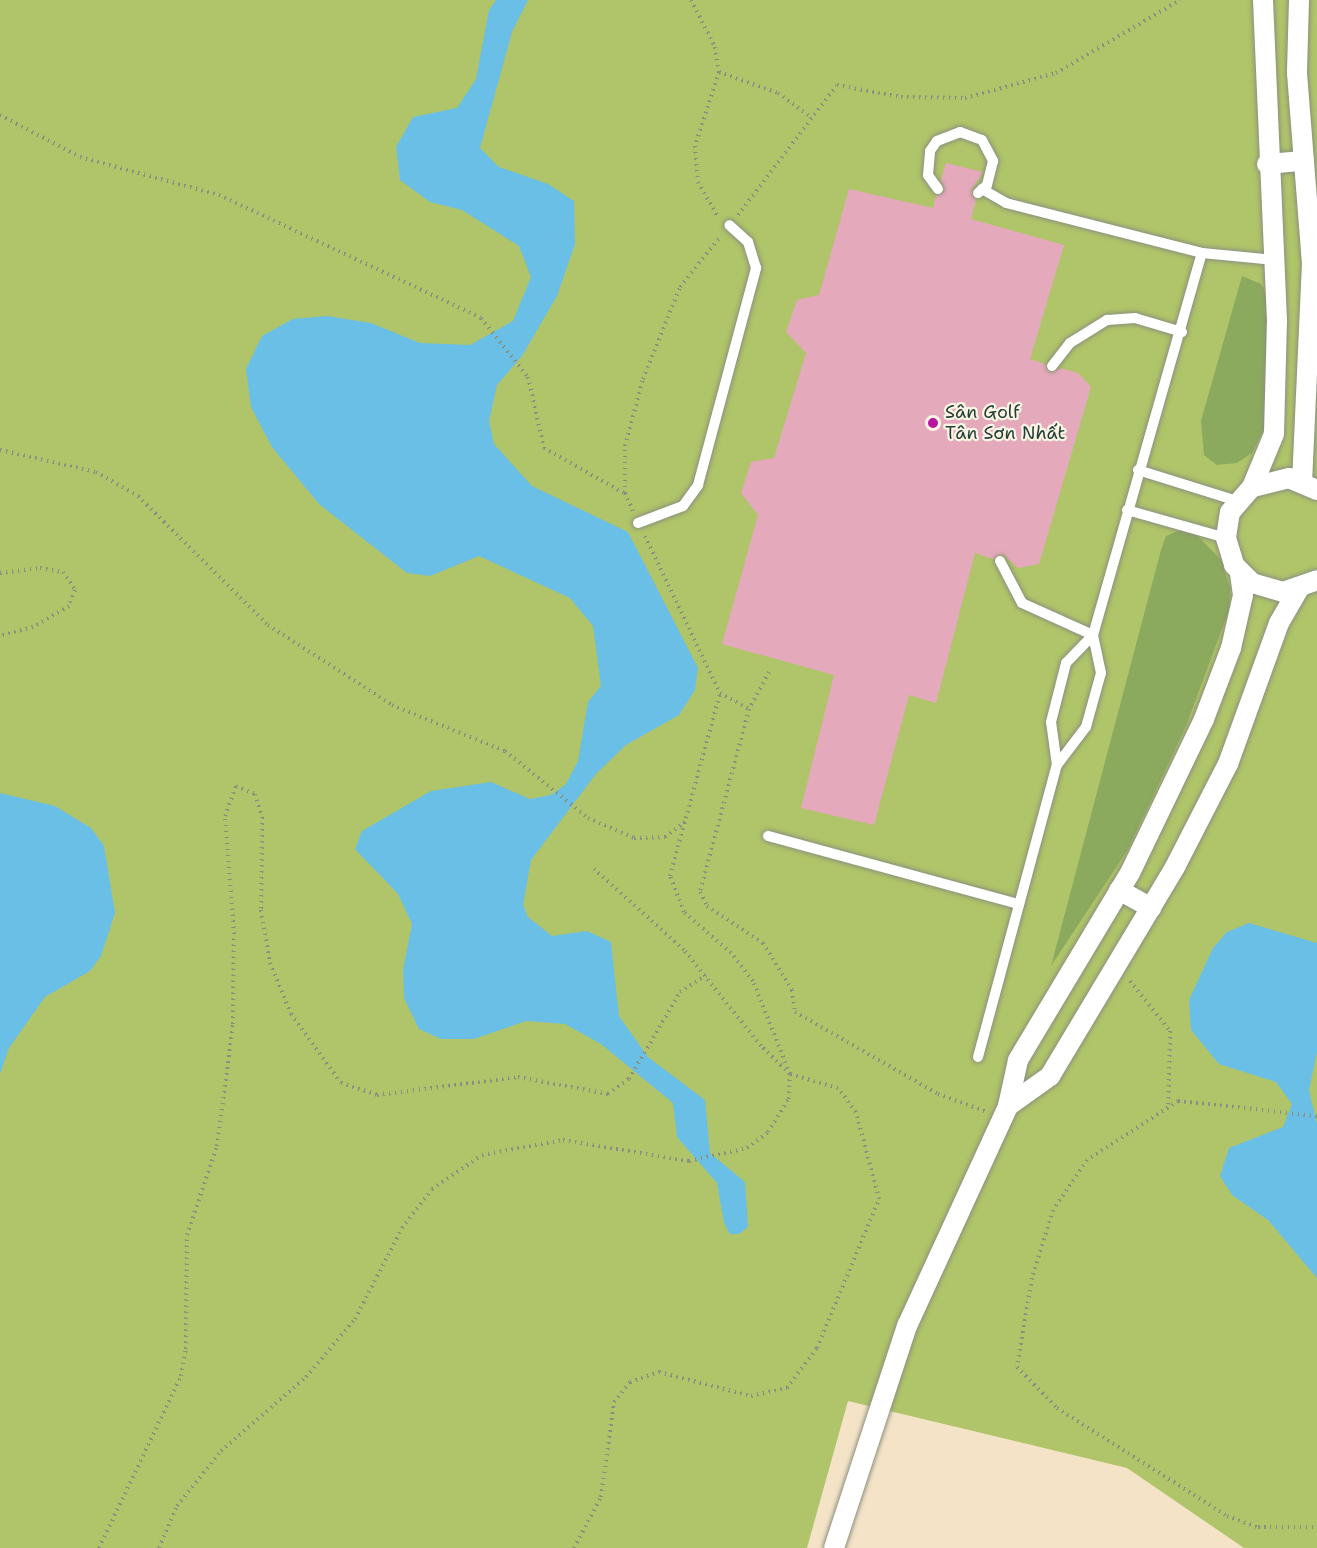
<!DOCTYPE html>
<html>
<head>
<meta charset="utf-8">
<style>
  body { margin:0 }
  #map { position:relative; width:1317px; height:1548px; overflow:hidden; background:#f5e3c8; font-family:"Shantell Sans",sans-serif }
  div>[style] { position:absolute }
  .green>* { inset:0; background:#b0c469 }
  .forest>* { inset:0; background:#8caa5d }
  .water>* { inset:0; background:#6abfe7 }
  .building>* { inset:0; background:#e5a9bc }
  .path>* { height:4px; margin-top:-2px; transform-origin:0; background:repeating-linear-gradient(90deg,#8a907e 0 1.5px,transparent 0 6px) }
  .roads { filter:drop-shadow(0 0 2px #8a907e) drop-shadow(0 0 2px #8a907e) }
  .lane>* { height:10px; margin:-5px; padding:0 5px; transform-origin:5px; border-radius:5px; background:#fff }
  .street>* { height:20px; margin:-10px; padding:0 10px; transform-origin:10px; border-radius:10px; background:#fff }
  .dots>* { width:16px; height:16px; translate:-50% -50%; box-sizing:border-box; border:3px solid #fcf5e5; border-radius:50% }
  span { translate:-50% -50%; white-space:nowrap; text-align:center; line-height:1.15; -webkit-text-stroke:4.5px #fcf5e5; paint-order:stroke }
  .poi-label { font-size:18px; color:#1f3d34 }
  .left { translate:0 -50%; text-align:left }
</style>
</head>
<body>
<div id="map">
  <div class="green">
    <div style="clip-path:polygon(0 0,1317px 0,1317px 1548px,1244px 1548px,1127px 1468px,848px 1401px,807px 1548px,0 1548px)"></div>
  </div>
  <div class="forest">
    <div style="clip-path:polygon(1242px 276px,1261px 284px,1270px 301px,1265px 426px,1252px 453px,1237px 463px,1217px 465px,1204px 455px,1201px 421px)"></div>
    <div style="clip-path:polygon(1178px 531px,1193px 531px,1221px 560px,1230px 588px,1229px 610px,1186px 726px,1127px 851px,1051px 966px,1161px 550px,1166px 536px)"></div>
  </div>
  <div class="water">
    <div style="clip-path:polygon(496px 0,528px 0,512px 32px,480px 148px,499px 167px,548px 184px,574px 201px,575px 244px,557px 296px,522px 356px,497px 385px,489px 421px,494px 444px,532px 486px,628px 532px,698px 668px,695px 690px,679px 715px,626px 745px,596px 774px,531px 860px,523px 905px,528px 917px,552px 936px,587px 931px,611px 942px,619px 1016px,648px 1057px,705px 1100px,710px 1153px,745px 1182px,748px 1227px,739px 1234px,730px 1234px,724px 1223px,717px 1183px,677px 1137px,673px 1103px,601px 1044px,565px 1024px,526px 1021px,474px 1039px,441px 1039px,419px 1029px,404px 998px,403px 970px,412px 924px,398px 894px,355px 849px,362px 831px,431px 791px,491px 782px,530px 799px,551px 795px,566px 784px,578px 761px,588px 702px,601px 686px,593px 626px,570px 598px,479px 556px,430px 576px,407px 573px,319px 504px,272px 447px,251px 407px,246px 369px,262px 336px,293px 319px,327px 316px,371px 323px,420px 343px,470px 345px,513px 321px,531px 277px,519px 246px,462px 210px,430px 202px,400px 180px,396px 147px,413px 117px,457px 108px,476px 79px,489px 10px)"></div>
    <div style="clip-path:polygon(0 793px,55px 806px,91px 828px,104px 846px,115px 913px,101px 956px,90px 971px,45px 997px,9px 1048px,0 1074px)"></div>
    <div style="clip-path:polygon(1249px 923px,1317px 943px,1317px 1052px,1309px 1090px,1317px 1124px,1317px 1278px,1268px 1220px,1232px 1195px,1220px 1176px,1229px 1148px,1283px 1127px,1292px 1104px,1276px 1082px,1219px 1064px,1191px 1030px,1189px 1000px,1213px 948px,1227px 932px)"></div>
  </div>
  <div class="building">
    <div style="clip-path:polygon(946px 163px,983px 172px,971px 191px,976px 200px,971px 219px,1064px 245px,1030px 359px,1045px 364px,1050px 373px,1060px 368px,1078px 373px,1091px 387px,1039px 564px,1018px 568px,1003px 554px,993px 559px,975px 553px,936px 703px,909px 695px,874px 825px,801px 808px,834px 675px,722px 644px,758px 515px,741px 493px,751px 462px,774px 458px,806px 353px,786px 332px,797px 300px,819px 295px,849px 189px,933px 208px,936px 196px,945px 192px,941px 180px)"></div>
  </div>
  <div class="path">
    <div style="left:691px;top:0;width:53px;rotate:62.9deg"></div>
    <div style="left:715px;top:47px;width:25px;rotate:81deg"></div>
    <div style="left:719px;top:72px;width:78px;rotate:108deg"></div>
    <div style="left:695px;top:146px;width:36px;rotate:85deg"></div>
    <div style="left:698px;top:182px;width:40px;rotate:60.3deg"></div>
    <div style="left:719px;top:72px;width:63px;rotate:19.6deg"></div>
    <div style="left:778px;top:93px;width:42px;rotate:36.3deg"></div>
    <div style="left:0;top:115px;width:90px;rotate:27.7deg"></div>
    <div style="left:80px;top:157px;width:144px;rotate:15.3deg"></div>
    <div style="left:219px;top:195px;width:289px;rotate:25.1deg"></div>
    <div style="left:481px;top:318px;width:75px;rotate:51.5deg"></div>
    <div style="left:528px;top:377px;width:73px;rotate:77.3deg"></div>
    <div style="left:544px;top:448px;width:92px;rotate:29.4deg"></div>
    <div style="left:738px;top:215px;width:163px;rotate:-52.7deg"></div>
    <div style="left:837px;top:85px;width:65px;rotate:10.6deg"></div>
    <div style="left:901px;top:97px;width:64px;rotate:0.9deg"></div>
    <div style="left:965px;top:98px;width:94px;rotate:-15.4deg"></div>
    <div style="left:1056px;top:73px;width:144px;rotate:-30.5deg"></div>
    <div style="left:0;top:450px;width:98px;rotate:12.9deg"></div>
    <div style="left:96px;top:472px;width:48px;rotate:29.7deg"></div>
    <div style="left:138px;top:496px;width:183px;rotate:44.8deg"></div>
    <div style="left:268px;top:625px;width:148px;rotate:32.8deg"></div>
    <div style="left:392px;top:705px;width:122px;rotate:22.2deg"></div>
    <div style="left:505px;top:751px;width:107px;rotate:38.9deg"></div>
    <div style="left:588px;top:818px;width:50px;rotate:23.5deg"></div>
    <div style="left:634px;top:838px;width:31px;rotate:-2deg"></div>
    <div style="left:665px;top:837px;width:26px;rotate:-37deg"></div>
    <div style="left:633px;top:511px;width:20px;rotate:-114deg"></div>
    <div style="left:625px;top:493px;width:47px;rotate:-90deg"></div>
    <div style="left:625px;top:446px;width:69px;rotate:-75deg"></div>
    <div style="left:643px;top:379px;width:99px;rotate:-68.1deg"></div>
    <div style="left:680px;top:287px;width:64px;rotate:-51.3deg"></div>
    <div style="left:645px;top:536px;width:174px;rotate:64.5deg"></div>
    <div style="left:720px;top:693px;width:33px;rotate:29deg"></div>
    <div style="left:0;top:573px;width:40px;rotate:-7.1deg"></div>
    <div style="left:40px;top:568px;width:23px;rotate:10deg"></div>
    <div style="left:63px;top:572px;width:22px;rotate:56deg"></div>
    <div style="left:75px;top:590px;width:17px;rotate:111deg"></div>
    <div style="left:69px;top:606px;width:42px;rotate:149.7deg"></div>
    <div style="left:33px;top:627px;width:34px;rotate:165deg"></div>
    <div style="left:769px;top:672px;width:42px;rotate:118.4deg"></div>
    <div style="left:749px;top:709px;width:189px;rotate:105deg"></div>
    <div style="left:700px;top:892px;width:16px;rotate:63deg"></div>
    <div style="left:707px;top:906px;width:67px;rotate:33.5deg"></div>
    <div style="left:763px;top:943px;width:55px;rotate:58.3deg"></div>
    <div style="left:792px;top:990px;width:22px;rotate:82deg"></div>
    <div style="left:795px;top:1012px;width:165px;rotate:29.8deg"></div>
    <div style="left:938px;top:1094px;width:50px;rotate:19.9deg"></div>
    <div style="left:1130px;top:981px;width:64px;rotate:51.3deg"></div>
    <div style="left:1170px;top:1031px;width:75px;rotate:91.5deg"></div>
    <div style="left:1317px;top:1116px;width:140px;rotate:-173.8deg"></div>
    <div style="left:1178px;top:1101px;width:108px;rotate:147deg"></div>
    <div style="left:1087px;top:1160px;width:60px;rotate:124.2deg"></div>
    <div style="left:1053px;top:1210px;width:71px;rotate:107.2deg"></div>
    <div style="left:1032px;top:1278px;width:90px;rotate:99.6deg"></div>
    <div style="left:1017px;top:1367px;width:57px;rotate:45.7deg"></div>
    <div style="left:1057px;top:1408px;width:201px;rotate:32.4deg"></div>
    <div style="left:1227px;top:1516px;width:33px;rotate:20deg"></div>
    <div style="left:1258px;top:1527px;width:59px"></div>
    <div style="left:99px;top:1548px;width:191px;rotate:-64.5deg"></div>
    <div style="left:181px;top:1376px;width:27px;rotate:-80deg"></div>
    <div style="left:186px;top:1349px;width:114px;rotate:-89.5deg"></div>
    <div style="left:187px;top:1235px;width:94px;rotate:-71.4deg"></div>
    <div style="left:217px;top:1146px;width:123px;rotate:-82.5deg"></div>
    <div style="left:233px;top:1024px;width:90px;rotate:-89.4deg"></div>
    <div style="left:234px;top:934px;width:118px;rotate:-94.4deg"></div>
    <div style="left:225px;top:816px;width:32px;rotate:-70deg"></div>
    <div style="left:236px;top:786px;width:21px;rotate:23deg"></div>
    <div style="left:255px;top:794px;width:24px;rotate:73deg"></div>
    <div style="left:262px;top:817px;width:93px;rotate:90.6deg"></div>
    <div style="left:261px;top:910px;width:54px;rotate:80.4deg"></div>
    <div style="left:270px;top:963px;width:55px;rotate:67.6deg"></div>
    <div style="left:291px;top:1014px;width:85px;rotate:54.1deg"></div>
    <div style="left:341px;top:1083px;width:38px;rotate:18deg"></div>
    <div style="left:377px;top:1095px;width:142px;rotate:-7.3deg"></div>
    <div style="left:518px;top:1077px;width:92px;rotate:10.7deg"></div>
    <div style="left:608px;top:1094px;width:26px;rotate:-36deg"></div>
    <div style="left:629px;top:1079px;width:101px;rotate:-59.6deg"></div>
    <div style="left:680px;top:992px;width:31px;rotate:-33deg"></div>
    <div style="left:159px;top:1548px;width:46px;rotate:-66.8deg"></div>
    <div style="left:177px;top:1506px;width:70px;rotate:-51.3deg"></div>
    <div style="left:221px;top:1451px;width:113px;rotate:-41deg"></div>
    <div style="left:306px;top:1377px;width:76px;rotate:-49.8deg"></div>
    <div style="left:355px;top:1319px;width:102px;rotate:-62.7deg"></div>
    <div style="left:402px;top:1228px;width:49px;rotate:-52.4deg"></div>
    <div style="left:432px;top:1189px;width:60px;rotate:-34.2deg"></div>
    <div style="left:482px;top:1155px;width:82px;rotate:-10.5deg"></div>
    <div style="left:563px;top:1140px;width:128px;rotate:9.5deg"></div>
    <div style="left:689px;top:1161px;width:59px;rotate:-12.6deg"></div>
    <div style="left:747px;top:1148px;width:26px;rotate:-37deg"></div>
    <div style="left:768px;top:1132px;width:39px;rotate:-58deg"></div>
    <div style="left:789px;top:1099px;width:25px;rotate:-88deg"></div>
    <div style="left:790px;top:1074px;width:40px;rotate:-136deg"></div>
    <div style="left:761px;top:1046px;width:123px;rotate:-128.7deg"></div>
    <div style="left:684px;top:950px;width:121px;rotate:-138deg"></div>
    <div style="left:574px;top:1548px;width:58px;rotate:-62.1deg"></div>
    <div style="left:601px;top:1497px;width:96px;rotate:-82.2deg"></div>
    <div style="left:614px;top:1402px;width:26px;rotate:-51deg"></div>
    <div style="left:630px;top:1382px;width:31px;rotate:-19deg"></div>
    <div style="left:659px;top:1372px;width:95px;rotate:14.6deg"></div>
    <div style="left:751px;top:1396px;width:37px;rotate:-13deg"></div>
    <div style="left:787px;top:1388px;width:50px;rotate:-53.1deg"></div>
    <div style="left:817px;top:1348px;width:161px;rotate:-67.4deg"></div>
    <div style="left:879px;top:1199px;width:90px;rotate:-104.8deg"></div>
    <div style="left:856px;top:1112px;width:30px;rotate:-127deg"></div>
    <div style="left:838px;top:1088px;width:50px;rotate:-163.7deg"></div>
    <div style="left:790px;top:1074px;width:100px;rotate:-111.7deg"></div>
    <div style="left:753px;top:981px;width:36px;rotate:-128deg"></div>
    <div style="left:731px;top:953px;width:62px;rotate:-138.9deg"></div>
    <div style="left:684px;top:912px;width:39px;rotate:-111deg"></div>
    <div style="left:670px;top:876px;width:190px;rotate:-74.7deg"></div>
  </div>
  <div class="roads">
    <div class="lane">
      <div style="left:938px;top:189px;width:17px;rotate:-126deg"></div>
      <div style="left:928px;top:175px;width:24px;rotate:-85deg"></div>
      <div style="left:930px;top:151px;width:12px;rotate:-55deg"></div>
      <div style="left:937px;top:141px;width:25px;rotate:-21deg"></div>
      <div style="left:960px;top:132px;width:23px;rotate:20deg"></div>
      <div style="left:982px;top:140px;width:24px;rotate:62deg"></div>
      <div style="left:993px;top:161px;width:25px;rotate:104deg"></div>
      <div style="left:987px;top:185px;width:12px;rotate:138deg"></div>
      <div style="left:982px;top:189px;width:28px;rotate:30deg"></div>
      <div style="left:1006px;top:203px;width:202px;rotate:14.3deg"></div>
      <div style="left:1202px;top:253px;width:73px;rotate:5.5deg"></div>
      <div style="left:1052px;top:366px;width:29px;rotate:-52deg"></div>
      <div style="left:1070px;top:343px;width:44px;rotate:-31.9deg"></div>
      <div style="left:1107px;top:320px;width:28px;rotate:-4deg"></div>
      <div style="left:1135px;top:318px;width:49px;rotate:16.6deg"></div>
      <div style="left:1138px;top:470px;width:104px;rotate:17.4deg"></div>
      <div style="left:1127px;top:510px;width:103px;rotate:15.8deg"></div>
      <div style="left:638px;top:523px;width:48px;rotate:-20.7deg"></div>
      <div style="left:683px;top:506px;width:26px;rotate:-54deg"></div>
      <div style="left:698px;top:485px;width:225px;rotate:-75deg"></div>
      <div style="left:756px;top:268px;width:27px;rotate:-107deg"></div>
      <div style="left:748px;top:242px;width:25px;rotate:-138deg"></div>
      <div style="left:1000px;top:561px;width:47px;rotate:62.4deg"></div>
      <div style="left:1022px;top:603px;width:78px;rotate:24.3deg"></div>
      <div style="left:1057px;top:765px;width:43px;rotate:-97.9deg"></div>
      <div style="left:1051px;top:722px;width:61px;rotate:-75.7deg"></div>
      <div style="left:1066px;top:663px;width:39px;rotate:-46deg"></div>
      <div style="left:768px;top:836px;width:260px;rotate:15.2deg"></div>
      <div style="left:978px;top:1057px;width:302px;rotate:-74.9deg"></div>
      <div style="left:1057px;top:765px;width:48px;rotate:-52.7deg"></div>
      <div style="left:1086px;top:727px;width:56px;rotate:-74.5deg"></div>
      <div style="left:1101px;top:673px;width:39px;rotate:-102deg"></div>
      <div style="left:1093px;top:635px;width:397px;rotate:-74.1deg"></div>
    </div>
    <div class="street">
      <div style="left:1299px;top:0;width:73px;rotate:91.6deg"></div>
      <div style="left:1297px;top:73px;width:191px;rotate:85.5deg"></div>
      <div style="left:1312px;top:263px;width:218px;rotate:92.6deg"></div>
      <div style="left:1267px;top:164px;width:37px;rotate:-5deg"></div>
      <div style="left:1252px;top:487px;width:57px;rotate:-67.5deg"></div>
      <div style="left:1274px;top:434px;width:113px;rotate:-88.5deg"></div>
      <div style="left:1277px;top:321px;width:321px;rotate:-92.5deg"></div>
      <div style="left:1317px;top:490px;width:30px;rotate:-157deg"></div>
      <div style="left:1289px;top:478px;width:38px;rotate:166deg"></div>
      <div style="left:1252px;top:487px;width:33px;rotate:131deg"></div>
      <div style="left:1230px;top:512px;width:26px;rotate:99deg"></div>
      <div style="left:1226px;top:538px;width:28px;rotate:73deg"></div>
      <div style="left:1234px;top:565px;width:25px;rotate:45deg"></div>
      <div style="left:1252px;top:583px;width:32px;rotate:16deg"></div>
      <div style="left:1283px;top:592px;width:36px;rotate:-19deg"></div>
      <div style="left:1119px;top:890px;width:37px;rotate:29deg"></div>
      <div style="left:1008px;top:1106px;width:52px;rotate:-35.5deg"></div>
      <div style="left:1050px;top:1076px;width:244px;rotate:-59.1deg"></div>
      <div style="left:1175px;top:867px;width:116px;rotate:-62.8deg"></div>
      <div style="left:1228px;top:764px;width:150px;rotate:-70.1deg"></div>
      <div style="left:1279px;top:623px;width:39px;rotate:-60deg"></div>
      <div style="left:834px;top:1548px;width:234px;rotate:-71.8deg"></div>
      <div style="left:907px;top:1326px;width:242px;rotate:-65.3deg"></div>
      <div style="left:1008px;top:1106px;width:47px;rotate:-77.7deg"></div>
      <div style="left:1018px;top:1060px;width:218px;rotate:-59.1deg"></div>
      <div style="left:1130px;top:873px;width:171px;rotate:-64.3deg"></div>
      <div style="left:1204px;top:719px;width:76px;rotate:-69.2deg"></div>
      <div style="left:1231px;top:648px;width:54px;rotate:-77.2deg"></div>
      <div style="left:1243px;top:595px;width:22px;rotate:-98deg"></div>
    </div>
  </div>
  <div class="dots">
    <div style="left:933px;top:423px;background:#b5179e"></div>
  </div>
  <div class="poi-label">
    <span class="left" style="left:945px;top:423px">Sân Golf<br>Tân Sơn Nhất</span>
  </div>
</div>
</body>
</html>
